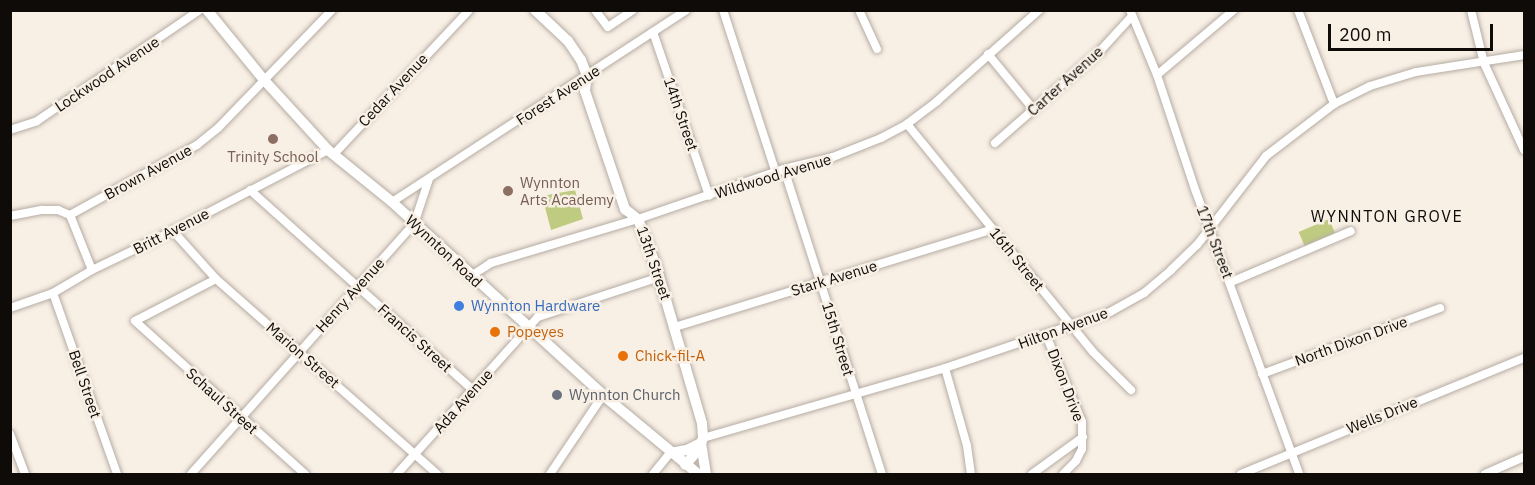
<!DOCTYPE html>
<html>
<head>
<meta charset="utf-8">
<style>
  body { margin:0 }
  #map { position:relative; width:1535px; height:485px; overflow:hidden; background:#f8efe5; font-family:"IBM Plex Sans",sans-serif }
  div>[style] { position:absolute }
  .green>* { inset:0; background:#bfcb80; transform-origin:0 0 }
  .roads { filter:drop-shadow(0 0 2px #b5aca3) drop-shadow(0 0 2px #b5aca3) }
  .minor>* { height:8px; margin:-4px; padding:0 4px; transform-origin:4px; border-radius:4px; background:#fff }
  .major>* { height:10px; margin:-5px; padding:0 5px; transform-origin:5px; border-radius:5px; background:#fff }
  .dots>* { width:16px; height:16px; translate:-50% -50%; box-sizing:border-box; border:3px solid #f8efe5; border-radius:50% }
  span { translate:-50% -50%; white-space:nowrap; text-align:center; line-height:1.15; -webkit-text-stroke:5px #f8efe5; paint-order:stroke }
  .street-label { font-size:15px; color:#0e0b08 }
  .education-label { font-size:15px; color:#785e54 }
  .left { translate:0 -50%; text-align:left }
  .shop-label { font-size:15px; color:#366cbe }
  .food-label { font-size:15px; color:#c56008 }
  .worship-label { font-size:15px; color:#5b616d }
  .neighbourhood-label { font-size:16px; color:#0e0b08; letter-spacing:1.5px }
  .frame { position:absolute; inset:0; border:12px solid #0e0b08; pointer-events:none }
  .scale { position:absolute; left:1328px; top:24px; width:165px; height:27px; box-sizing:border-box; border:3px solid #0e0b08; border-top:0; padding-left:8px; font-size:18px; line-height:21px; white-space:nowrap; color:#0e0b08; -webkit-text-stroke:4px #f8efe5; paint-order:stroke }
</style>
</head>
<body>
<div id="map">
  <div class="green">
    <div style="clip-path:polygon(575px 190px,583px 219px,551px 230px,542px 196px)"></div>
    <div style="left:1329px;top:219px;width:15px;height:33px;rotate:67deg"></div>
  </div>
  <div class="roads">
    <div class="minor">
      <div style="left:595px;top:10px;width:21px;rotate:53deg"></div>
      <div style="left:608px;top:27px;width:30px;rotate:-34deg"></div>
      <div style="left:723px;top:10px;width:171px;rotate:72deg"></div>
      <div style="left:859px;top:10px;width:43px;rotate:65.2deg"></div>
      <div style="left:1130px;top:10px;width:70px;rotate:67.4deg"></div>
      <div style="left:1157px;top:75px;width:123px;rotate:71.6deg"></div>
      <div style="left:1196px;top:192px;width:300px;rotate:69.9deg"></div>
      <div style="left:1298px;top:10px;width:101px;rotate:69deg"></div>
      <div style="left:1471px;top:10px;width:55px;rotate:76.2deg"></div>
      <div style="left:1484px;top:63px;width:96px;rotate:65.3deg"></div>
      <div style="left:653px;top:32px;width:173px;rotate:71.1deg"></div>
      <div style="left:988px;top:54px;width:72px;rotate:50.6deg"></div>
      <div style="left:1157px;top:75px;width:101px;rotate:-40.2deg"></div>
      <div style="left:907px;top:124px;width:294px;rotate:50.8deg"></div>
      <div style="left:1093px;top:352px;width:54px;rotate:45deg"></div>
      <div style="left:10px;top:130px;width:28px;rotate:-18deg"></div>
      <div style="left:37px;top:121px;width:197px;rotate:-34.3deg"></div>
      <div style="left:995px;top:143px;width:140px;rotate:-41.2deg"></div>
      <div style="left:1100px;top:51px;width:47px;rotate:-47.6deg"></div>
      <div style="left:334px;top:154px;width:197px;rotate:-46.8deg"></div>
      <div style="left:784px;top:169px;width:320px;rotate:72.2deg"></div>
      <div style="left:250px;top:190px;width:300px;rotate:41.9deg"></div>
      <div style="left:392px;top:202px;width:351px;rotate:-33.1deg"></div>
      <div style="left:70px;top:215px;width:59px;rotate:68.2deg"></div>
      <div style="left:10px;top:216px;width:33px;rotate:-11deg"></div>
      <div style="left:42px;top:210px;width:16px"></div>
      <div style="left:58px;top:210px;width:13px;rotate:23deg"></div>
      <div style="left:70px;top:215px;width:145px;rotate:-28.9deg"></div>
      <div style="left:197px;top:145px;width:28px;rotate:-39deg"></div>
      <div style="left:219px;top:127px;width:163px;rotate:-46deg"></div>
      <div style="left:173px;top:231px;width:64px;rotate:48.1deg"></div>
      <div style="left:216px;top:279px;width:295px;rotate:41.4deg"></div>
      <div style="left:471px;top:276px;width:24px;rotate:-33deg"></div>
      <div style="left:491px;top:263px;width:153px;rotate:-16.7deg"></div>
      <div style="left:638px;top:219px;width:154px;rotate:-18.9deg"></div>
      <div style="left:784px;top:169px;width:50px;rotate:-13.8deg"></div>
      <div style="left:833px;top:157px;width:52px;rotate:-21.6deg"></div>
      <div style="left:881px;top:138px;width:30px;rotate:-28deg"></div>
      <div style="left:907px;top:124px;width:38px;rotate:-37deg"></div>
      <div style="left:937px;top:101px;width:137px;rotate:-41.7deg"></div>
      <div style="left:216px;top:279px;width:91px;rotate:152.6deg"></div>
      <div style="left:135px;top:321px;width:229px;rotate:42deg"></div>
      <div style="left:1231px;top:282px;width:130px;rotate:-23deg"></div>
      <div style="left:53px;top:293px;width:192px;rotate:70.5deg"></div>
      <div style="left:10px;top:308px;width:46px;rotate:-19.2deg"></div>
      <div style="left:53px;top:293px;width:45px;rotate:-30.5deg"></div>
      <div style="left:92px;top:270px;width:90px;rotate:-25.7deg"></div>
      <div style="left:173px;top:231px;width:175px;rotate:-27.6deg"></div>
      <div style="left:675px;top:327px;width:333px;rotate:-17.1deg"></div>
      <div style="left:1046px;top:335px;width:94px;rotate:67.5deg"></div>
      <div style="left:1082px;top:422px;width:27px;rotate:90deg"></div>
      <div style="left:1082px;top:449px;width:13px;rotate:117deg"></div>
      <div style="left:1076px;top:461px;width:18px;rotate:135deg"></div>
      <div style="left:945px;top:368px;width:81px;rotate:74.2deg"></div>
      <div style="left:967px;top:446px;width:28px;rotate:82deg"></div>
      <div style="left:1262px;top:374px;width:190px;rotate:-20.3deg"></div>
      <div style="left:10px;top:434px;width:43px;rotate:69.4deg"></div>
      <div style="left:703px;top:438px;width:252px;rotate:-16.1deg"></div>
      <div style="left:945px;top:368px;width:174px;rotate:-18.7deg"></div>
      <div style="left:1110px;top:312px;width:39px;rotate:-29deg"></div>
      <div style="left:1144px;top:293px;width:35px;rotate:-40deg"></div>
      <div style="left:1171px;top:270px;width:36px;rotate:-44deg"></div>
      <div style="left:1197px;top:245px;width:113px;rotate:-52.2deg"></div>
      <div style="left:1266px;top:156px;width:86px;rotate:-37.4deg"></div>
      <div style="left:1334px;top:104px;width:40px;rotate:-26.6deg"></div>
      <div style="left:1370px;top:86px;width:48px;rotate:-16.9deg"></div>
      <div style="left:1416px;top:72px;width:109px;rotate:-8.9deg"></div>
      <div style="left:191px;top:474px;width:335px;rotate:-48.3deg"></div>
      <div style="left:414px;top:224px;width:47px;rotate:-71.6deg"></div>
      <div style="left:397px;top:474px;width:211px;rotate:-48.1deg"></div>
      <div style="left:538px;top:317px;width:128px;rotate:-18.2deg"></div>
      <div style="left:550px;top:474px;width:95px;rotate:-56.1deg"></div>
      <div style="left:653px;top:474px;width:27px;rotate:-51deg"></div>
      <div style="left:1032px;top:474px;width:63px;rotate:-36deg"></div>
      <div style="left:1241px;top:474px;width:306px;rotate:-22.3deg"></div>
      <div style="left:1485px;top:474px;width:43px;rotate:-23.6deg"></div>
    </div>
    <div class="major">
      <div style="left:207px;top:10px;width:92px;rotate:50.8deg"></div>
      <div style="left:265px;top:81px;width:93px;rotate:47.6deg"></div>
      <div style="left:328px;top:150px;width:82px;rotate:39.1deg"></div>
      <div style="left:392px;top:202px;width:286px;rotate:42.4deg"></div>
      <div style="left:603px;top:395px;width:124px;rotate:39.7deg"></div>
      <div style="left:535px;top:10px;width:45px;rotate:43.2deg"></div>
      <div style="left:568px;top:41px;width:23px;rotate:56deg"></div>
      <div style="left:581px;top:60px;width:17px;rotate:69deg"></div>
      <div style="left:587px;top:76px;width:15px;rotate:98deg"></div>
      <div style="left:585px;top:91px;width:125px;rotate:71.3deg"></div>
      <div style="left:625px;top:209px;width:16px;rotate:38deg"></div>
      <div style="left:638px;top:219px;width:50px;rotate:69deg"></div>
      <div style="left:656px;top:266px;width:164px;rotate:73.7deg"></div>
      <div style="left:702px;top:423px;width:15px;rotate:86deg"></div>
      <div style="left:703px;top:438px;width:12px;rotate:110deg"></div>
      <div style="left:699px;top:449px;width:21px;rotate:131deg"></div>
      <div style="left:670px;top:453px;width:17px;rotate:-10deg"></div>
      <div style="left:687px;top:450px;width:16px;rotate:-27deg"></div>
      <div style="left:701px;top:443px;width:31px;rotate:81deg"></div>
    </div>
  </div>
  <div class="dots">
    <div style="left:273px;top:139px;background:#8d6e63"></div>
    <div style="left:508px;top:191px;background:#8d6e63"></div>
    <div style="left:459px;top:306px;background:#3f7fe0"></div>
    <div style="left:495px;top:332px;background:#e8710a"></div>
    <div style="left:623px;top:356px;background:#e8710a"></div>
    <div style="left:557px;top:395px;background:#6b7280"></div>
  </div>
  <div class="street-label">
    <span style="left:107px;top:74px;rotate:-34deg">Lockwood Avenue</span>
    <span style="left:1065px;top:81px;rotate:-42deg">Carter Avenue</span>
    <span style="left:393px;top:90px;rotate:-47deg">Cedar Avenue</span>
    <span style="left:558px;top:95px;rotate:-33deg">Forest Avenue</span>
    <span style="left:681px;top:114px;rotate:71deg">14th Street</span>
    <span style="left:148px;top:172px;rotate:-29deg">Brown Avenue</span>
    <span style="left:773px;top:176px;rotate:-17deg">Wildwood Avenue</span>
    <span style="left:171px;top:231px;rotate:-27deg">Britt Avenue</span>
    <span style="left:1215px;top:242px;rotate:69deg">17th Street</span>
    <span style="left:444px;top:251px;rotate:43deg">Wynnton Road</span>
    <span style="left:1017px;top:259px;rotate:51deg">16th Street</span>
    <span style="left:654px;top:263px;rotate:71deg">13th Street</span>
    <span style="left:834px;top:278px;rotate:-17deg">Stark Avenue</span>
    <span style="left:350px;top:295px;rotate:-48deg">Henry Avenue</span>
    <span style="left:1063px;top:328px;rotate:-20deg">Hilton Avenue</span>
    <span style="left:415px;top:338px;rotate:42deg">Francis Street</span>
    <span style="left:838px;top:339px;rotate:73deg">15th Street</span>
    <span style="left:1351px;top:341px;rotate:-20deg">North Dixon Drive</span>
    <span style="left:303px;top:355px;rotate:41deg">Marion Street</span>
    <span style="left:85px;top:384px;rotate:71deg">Bell Street</span>
    <span style="left:1066px;top:385px;rotate:69deg">Dixon Drive</span>
    <span style="left:222px;top:401px;rotate:42deg">Schaul Street</span>
    <span style="left:463px;top:401px;rotate:-48deg">Ada Avenue</span>
    <span style="left:1382px;top:415px;rotate:-22deg">Wells Drive</span>
  </div>
  <div class="education-label">
    <span style="left:273px;top:157px">Trinity School</span>
    <span class="left" style="left:520px;top:191px">Wynnton<br>Arts Academy</span>
  </div>
  <div class="shop-label">
    <span class="left" style="left:471px;top:306px">Wynnton Hardware</span>
  </div>
  <div class="food-label">
    <span class="left" style="left:507px;top:332px">Popeyes</span>
    <span class="left" style="left:635px;top:356px">Chick-fil-A</span>
  </div>
  <div class="worship-label">
    <span class="left" style="left:569px;top:395px">Wynnton Church</span>
  </div>
  <div class="neighbourhood-label">
    <span style="left:1387px;top:216px">WYNNTON GROVE</span>
  </div>
  <div class="frame"></div>
  <div class="scale">200 m</div>
</div>
</body>
</html>
